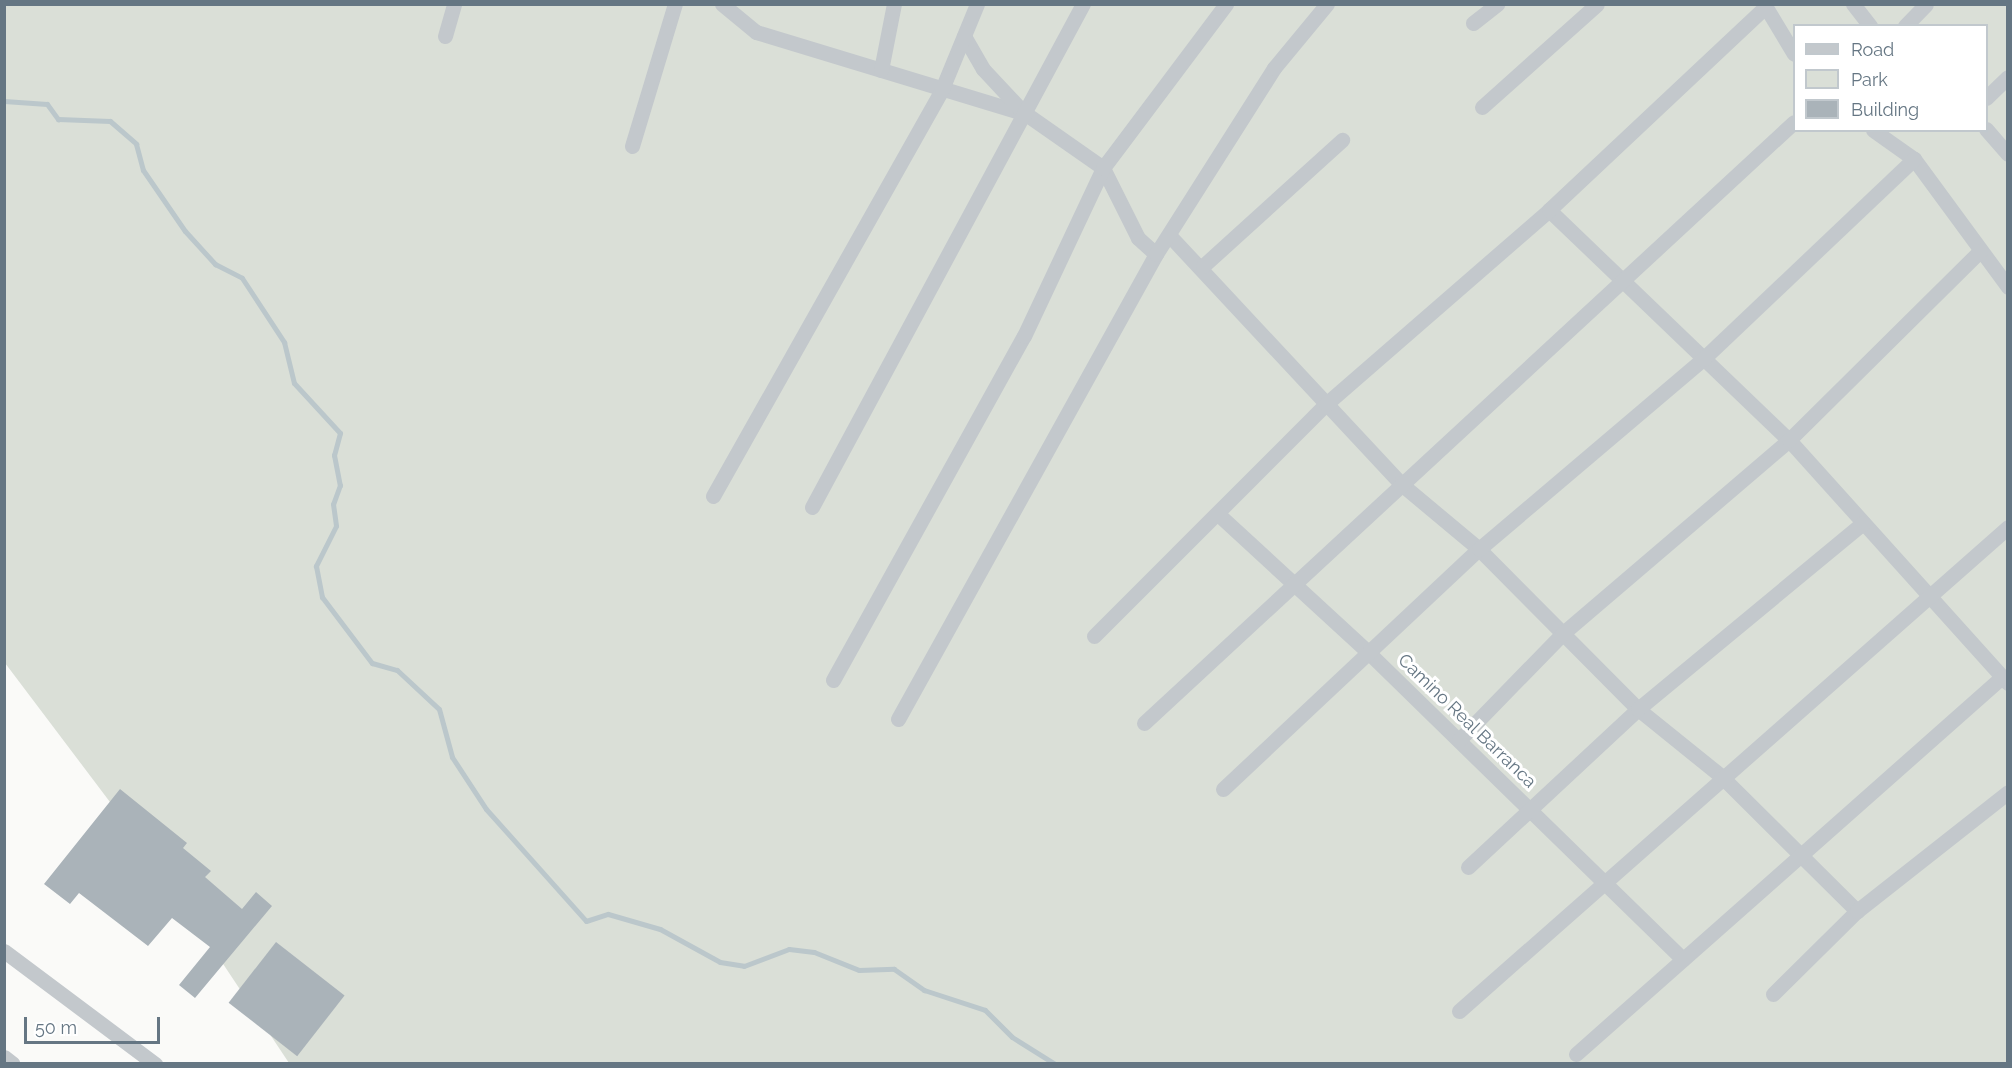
<!DOCTYPE html>
<html>
<head>
<meta charset="utf-8">
<style>
  body { margin:0 }
  #map { position:relative; width:2012px; height:1068px; overflow:hidden; background:#fafaf8; font-family:Raleway,sans-serif }
  div>[style] { position:absolute }
  .green>* { inset:0; background:#dadfd7 }
  .stream>* { height:5px; margin:-2.5px; padding:0 2.5px; transform-origin:2.5px; border-radius:2.5px; background:#bbc7cb }
  .building>* { inset:0; background:#aab3b9; transform-origin:0 0 }
  .street>* { height:15px; margin:-7.5px; padding:0 7.5px; transform-origin:7.5px; border-radius:7.5px; background:#c3c8cc }
  span { translate:-50% -50%; white-space:nowrap; text-align:center; line-height:1.15; -webkit-text-stroke:6px #fff; paint-order:stroke }
  .street-label { font-size:18px; color:#657683 }
  .frame { position:absolute; inset:0; border:6px solid #657683; pointer-events:none }
  .legend { position:absolute; left:1793px; top:24px; width:195px; height:108px; box-sizing:border-box; background:#fff; border:2px solid #c1c8cd; margin:0; padding:8px 10px; list-style:none; font-size:18px; color:#657683 }
  .legend li { display:flex; align-items:center; gap:12px; height:30px }
  .legend b { width:30px; border:2px solid #c1c8cd }
  .scale { position:absolute; left:24px; top:1017px; width:136px; height:27px; box-sizing:border-box; border:3px solid #657683; border-top:0; padding-left:8px; font-size:18px; line-height:21px; white-space:nowrap; color:#657683; -webkit-text-stroke:4px #fff; paint-order:stroke }
</style>
</head>
<body>
<div id="map">
  <div class="green">
    <div style="clip-path:polygon(evenodd,5px 5px,2007px 5px,2007px 1063px,289px 1063px,156px 863px,5px 663px,5px 5px,1794px 26px,1986px 26px,1986px 130px,1794px 130px,1794px 26px)"></div>
  </div>
  <div class="stream">
    <div style="left:4px;top:101px;width:43px;rotate:4deg"></div>
    <div style="left:47px;top:104px;width:19px;rotate:54deg"></div>
    <div style="left:58px;top:119px;width:52px;rotate:2.2deg"></div>
    <div style="left:110px;top:121px;width:35px;rotate:41deg"></div>
    <div style="left:136px;top:144px;width:27px;rotate:75deg"></div>
    <div style="left:143px;top:170px;width:74px;rotate:55.5deg"></div>
    <div style="left:185px;top:231px;width:45px;rotate:47.7deg"></div>
    <div style="left:215px;top:264px;width:30px;rotate:27deg"></div>
    <div style="left:242px;top:278px;width:77px;rotate:56.7deg"></div>
    <div style="left:284px;top:342px;width:42px;rotate:76.3deg"></div>
    <div style="left:294px;top:383px;width:68px;rotate:47.4deg"></div>
    <div style="left:340px;top:433px;width:23px;rotate:105deg"></div>
    <div style="left:334px;top:455px;width:31px;rotate:79deg"></div>
    <div style="left:340px;top:485px;width:20px;rotate:110deg"></div>
    <div style="left:333px;top:504px;width:22px;rotate:82deg"></div>
    <div style="left:336px;top:526px;width:45px;rotate:116.6deg"></div>
    <div style="left:316px;top:566px;width:32px;rotate:79deg"></div>
    <div style="left:322px;top:597px;width:83px;rotate:52.9deg"></div>
    <div style="left:372px;top:663px;width:26px;rotate:16deg"></div>
    <div style="left:397px;top:670px;width:57px;rotate:42.9deg"></div>
    <div style="left:439px;top:709px;width:50px;rotate:74.8deg"></div>
    <div style="left:452px;top:757px;width:62px;rotate:56.8deg"></div>
    <div style="left:486px;top:809px;width:150px;rotate:48.2deg"></div>
    <div style="left:586px;top:921px;width:23px;rotate:-18deg"></div>
    <div style="left:608px;top:914px;width:54px;rotate:16.1deg"></div>
    <div style="left:660px;top:929px;width:68px;rotate:28.8deg"></div>
    <div style="left:720px;top:962px;width:24px;rotate:9deg"></div>
    <div style="left:744px;top:966px;width:48px;rotate:-20.7deg"></div>
    <div style="left:789px;top:949px;width:25px;rotate:7deg"></div>
    <div style="left:814px;top:952px;width:48px;rotate:21.8deg"></div>
    <div style="left:859px;top:970px;width:35px;rotate:-2deg"></div>
    <div style="left:894px;top:969px;width:37px;rotate:35deg"></div>
    <div style="left:924px;top:990px;width:64px;rotate:18.2deg"></div>
    <div style="left:985px;top:1010px;width:38px;rotate:45deg"></div>
    <div style="left:1012px;top:1037px;width:51px;rotate:32.1deg"></div>
  </div>
  <div class="building">
    <div style="clip-path:polygon(120px 789px,187px 843px,183px 848px,211px 871px,205px 877px,242px 909px,256px 892px,272px 906px,195px 998px,179px 985px,210px 947px,172px 918px,148px 946px,79px 893px,70px 904px,44px 884px)"></div>
    <div style="left:276px;top:942px;width:87px;height:77px;rotate:38deg"></div>
  </div>
  <div class="street">
    <div style="left:722px;top:4px;width:44px;rotate:39.5deg"></div>
    <div style="left:756px;top:32px;width:282px;rotate:16.9deg"></div>
    <div style="left:1026px;top:114px;width:94px;rotate:35deg"></div>
    <div style="left:1103px;top:168px;width:78px;rotate:63.4deg"></div>
    <div style="left:1138px;top:238px;width:24px;rotate:42deg"></div>
    <div style="left:1764px;top:4px;width:58px;rotate:59deg"></div>
    <div style="left:1853px;top:4px;width:28px;rotate:52deg"></div>
    <div style="left:1473px;top:23px;width:31px;rotate:-38deg"></div>
    <div style="left:1905px;top:26px;width:30px;rotate:-46deg"></div>
    <div style="left:445px;top:36px;width:33px;rotate:-74deg"></div>
    <div style="left:964px;top:36px;width:38px;rotate:60deg"></div>
    <div style="left:983px;top:69px;width:62px;rotate:47deg"></div>
    <div style="left:881px;top:70px;width:67px;rotate:-78.9deg"></div>
    <div style="left:1986px;top:98px;width:30px;rotate:-44deg"></div>
    <div style="left:1482px;top:107px;width:154px;rotate:-41.8deg"></div>
    <div style="left:1986px;top:129px;width:33px;rotate:49deg"></div>
    <div style="left:1873px;top:130px;width:50px;rotate:35.3deg"></div>
    <div style="left:1914px;top:159px;width:159px;rotate:53.7deg"></div>
    <div style="left:632px;top:146px;width:148px;rotate:-73.2deg"></div>
    <div style="left:1549px;top:210px;width:332px;rotate:43.8deg"></div>
    <div style="left:1789px;top:440px;width:327px;rotate:48deg"></div>
    <div style="left:1169px;top:235px;width:339px;rotate:47deg"></div>
    <div style="left:1400px;top:483px;width:103px;rotate:39.9deg"></div>
    <div style="left:1479px;top:549px;width:226px;rotate:45.2deg"></div>
    <div style="left:1638px;top:709px;width:107px;rotate:38.9deg"></div>
    <div style="left:1721px;top:776px;width:192px;rotate:44.8deg"></div>
    <div style="left:1203px;top:266px;width:188px;rotate:-42.2deg"></div>
    <div style="left:713px;top:496px;width:467px;rotate:-60.6deg"></div>
    <div style="left:942px;top:89px;width:92px;rotate:-67.6deg"></div>
    <div style="left:812px;top:507px;width:571px;rotate:-61.69deg"></div>
    <div style="left:1219px;top:515px;width:205px;rotate:42.6deg"></div>
    <div style="left:1370px;top:654px;width:437px;rotate:44.3deg"></div>
    <div style="left:1094px;top:636px;width:328px;rotate:-45deg"></div>
    <div style="left:1326px;top:404px;width:296px;rotate:-41deg"></div>
    <div style="left:1549px;top:210px;width:296px;rotate:-43.2deg"></div>
    <div style="left:833px;top:680px;width:393px;rotate:-61deg"></div>
    <div style="left:1024px;top:336px;width:186px;rotate:-64.8deg"></div>
    <div style="left:1103px;top:168px;width:205px;rotate:-53.1deg"></div>
    <div style="left:898px;top:719px;width:532px;rotate:-60.98deg"></div>
    <div style="left:1156px;top:254px;width:220px;rotate:-57.6deg"></div>
    <div style="left:1274px;top:68px;width:83px;rotate:-50.4deg"></div>
    <div style="left:1144px;top:723px;width:885px;rotate:-42.76deg"></div>
    <div style="left:1459px;top:740px;width:148px;rotate:-45.8deg"></div>
    <div style="left:1562px;top:634px;width:299px;rotate:-40.5deg"></div>
    <div style="left:1789px;top:440px;width:269px;rotate:-44.7deg"></div>
    <div style="left:1223px;top:789px;width:351px;rotate:-43.2deg"></div>
    <div style="left:1479px;top:549px;width:294px;rotate:-40.3deg"></div>
    <div style="left:1703px;top:359px;width:291px;rotate:-43.5deg"></div>
    <div style="left:1468px;top:867px;width:232px;rotate:-42.9deg"></div>
    <div style="left:1638px;top:709px;width:292px;rotate:-39.6deg"></div>
    <div style="left:4px;top:951px;width:189px;rotate:36.8deg"></div>
    <div style="left:1773px;top:994px;width:118px;rotate:-44.7deg"></div>
    <div style="left:1857px;top:911px;width:192px;rotate:-38.2deg"></div>
    <div style="left:1459px;top:1011px;width:732px;rotate:-41.4deg"></div>
    <div style="left:1576px;top:1054px;width:569px;rotate:-41.51deg"></div>
    <div style="left:4px;top:1057px;width:11px;rotate:38deg"></div>
  </div>
  <div class="street-label">
    <span style="left:1467px;top:721px;rotate:44deg">Camino Real Barranca</span>
  </div>
  <div class="frame"></div>
  <ul class="legend">
  <li><b style="height:8px;background:#c3c8cc"></b>Road</li>
  <li><b style="height:16px;background:#dadfd7"></b>Park</li>
  <li><b style="height:16px;background:#aab3b9"></b>Building</li>
  </ul>
  <div class="scale">50 m</div>
</div>
</body>
</html>
